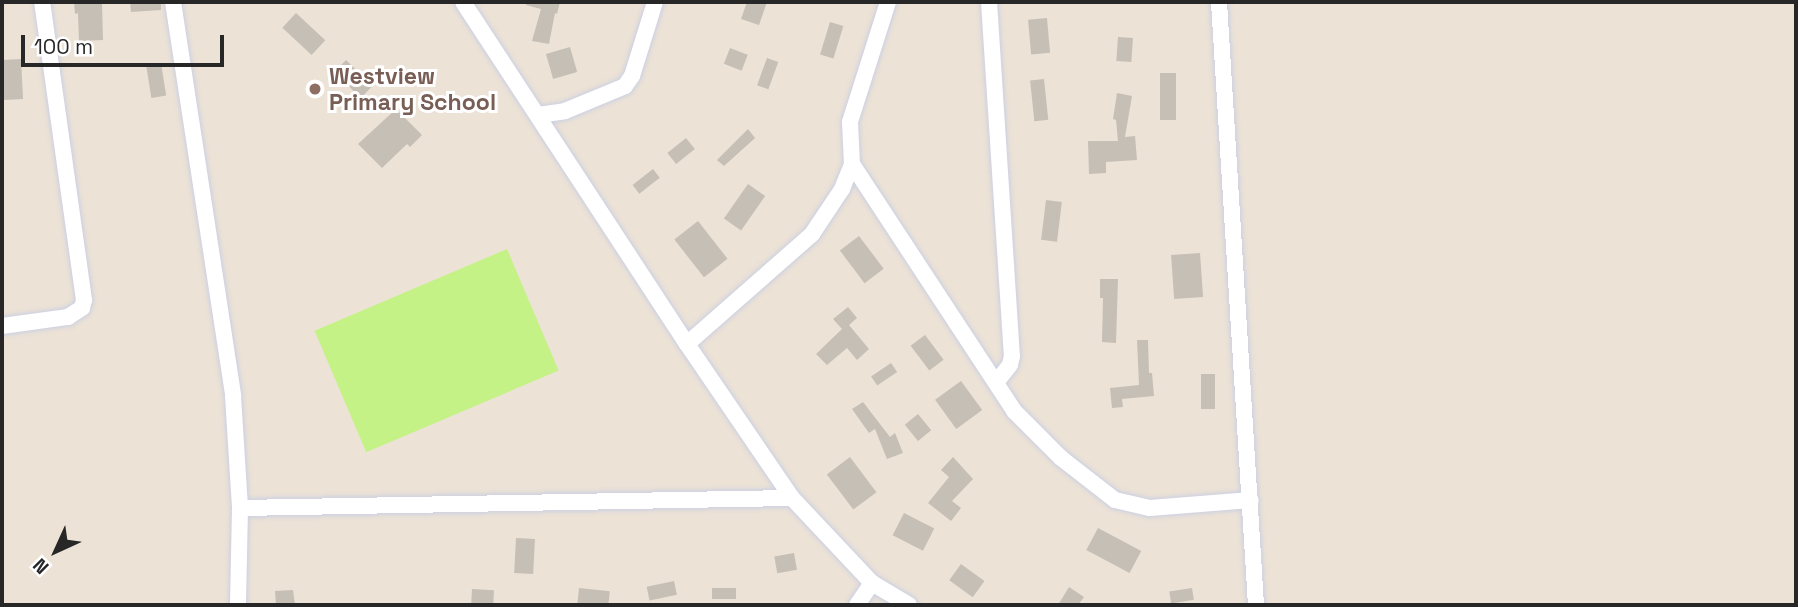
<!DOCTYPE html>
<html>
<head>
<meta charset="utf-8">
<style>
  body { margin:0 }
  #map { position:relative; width:1798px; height:607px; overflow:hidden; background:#ece2d6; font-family:"Space Grotesk",sans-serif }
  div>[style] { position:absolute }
  .pitch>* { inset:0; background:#c5f286; transform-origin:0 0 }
  .building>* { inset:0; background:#c6bfb6; transform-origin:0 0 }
  .roads { filter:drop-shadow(0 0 2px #cbd0e2) drop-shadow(0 0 2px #cbd0e2) }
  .street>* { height:16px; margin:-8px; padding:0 8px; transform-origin:8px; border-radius:8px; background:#fff }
  .dots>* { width:19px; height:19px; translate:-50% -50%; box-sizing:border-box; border:4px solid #fff; border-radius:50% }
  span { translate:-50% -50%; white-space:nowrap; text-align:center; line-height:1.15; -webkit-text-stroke:6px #fff; paint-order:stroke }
  .education-label { font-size:23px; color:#785e54; font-weight:700 }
  .left { translate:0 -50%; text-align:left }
  .frame { position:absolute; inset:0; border:4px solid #272727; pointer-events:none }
  .north { position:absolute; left:21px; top:516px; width:70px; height:70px; -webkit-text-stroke:5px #fff; paint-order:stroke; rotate:225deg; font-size:19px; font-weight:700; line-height:28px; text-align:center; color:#272727 }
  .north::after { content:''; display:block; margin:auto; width:24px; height:32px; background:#272727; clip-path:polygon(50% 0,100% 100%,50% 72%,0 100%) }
  .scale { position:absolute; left:21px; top:35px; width:203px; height:32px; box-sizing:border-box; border:4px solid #272727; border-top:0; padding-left:9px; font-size:21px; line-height:24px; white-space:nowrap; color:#272727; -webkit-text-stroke:5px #fff; paint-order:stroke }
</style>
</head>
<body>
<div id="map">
  <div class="pitch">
    <div style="left:507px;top:249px;width:132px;height:209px;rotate:67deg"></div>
  </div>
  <div class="building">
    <div style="clip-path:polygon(74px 2px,102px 2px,103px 40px,79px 41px,78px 13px,75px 14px)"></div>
    <div style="clip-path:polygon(130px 2px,161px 2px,161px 10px,131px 12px)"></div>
    <div style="clip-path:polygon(526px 2px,560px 2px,557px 14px,555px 13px,549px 44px,532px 41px,541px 9px,526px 5px)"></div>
    <div style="clip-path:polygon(747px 2px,767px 2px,759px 25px,741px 19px)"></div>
    <div style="left:296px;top:13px;width:40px;height:20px;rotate:43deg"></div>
    <div style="left:1047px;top:18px;width:35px;height:19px;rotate:85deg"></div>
    <div style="left:830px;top:22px;width:14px;height:34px;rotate:17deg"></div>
    <div style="left:1118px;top:37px;width:15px;height:24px;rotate:4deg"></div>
    <div style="left:570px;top:47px;width:26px;height:25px;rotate:74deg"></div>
    <div style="left:730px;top:48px;width:19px;height:17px;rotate:21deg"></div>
    <div style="left:767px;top:58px;width:12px;height:29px;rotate:20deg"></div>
    <div style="left:21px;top:59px;width:40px;height:19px;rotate:87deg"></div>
    <div style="left:346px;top:60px;width:37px;height:17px;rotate:44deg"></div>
    <div style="left:161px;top:63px;width:33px;height:15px;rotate:81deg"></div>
    <div style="left:1160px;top:73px;width:16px;height:47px"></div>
    <div style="left:1044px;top:79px;width:41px;height:14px;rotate:84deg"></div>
    <div style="clip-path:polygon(1117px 93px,1132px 96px,1125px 137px,1135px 136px,1137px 160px,1106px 162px,1106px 173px,1089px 174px,1088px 141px,1118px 141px,1116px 120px,1113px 119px)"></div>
    <div style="clip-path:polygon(396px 109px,422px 135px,410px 147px,407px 144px,382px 168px,358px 144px)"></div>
    <div style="clip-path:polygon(748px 129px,755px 138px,724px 166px,717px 160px)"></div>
    <div style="left:686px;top:138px;width:14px;height:24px;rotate:51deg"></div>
    <div style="left:653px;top:169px;width:11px;height:26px;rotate:52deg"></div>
    <div style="left:748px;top:184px;width:21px;height:42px;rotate:35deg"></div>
    <div style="left:1046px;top:200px;width:16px;height:40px;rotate:7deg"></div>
    <div style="left:698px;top:221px;width:48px;height:30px;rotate:52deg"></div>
    <div style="left:859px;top:236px;width:41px;height:24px;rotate:53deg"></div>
    <div style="left:1200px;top:253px;width:44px;height:29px;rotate:86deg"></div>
    <div style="clip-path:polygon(1100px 279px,1118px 279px,1116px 343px,1102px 342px,1103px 298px,1100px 298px)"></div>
    <div style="clip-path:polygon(848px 307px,857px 318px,849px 325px,869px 349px,857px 360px,847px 348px,827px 365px,816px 354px,842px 329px,833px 319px)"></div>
    <div style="left:925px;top:335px;width:31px;height:18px;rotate:53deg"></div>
    <div style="clip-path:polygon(1137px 340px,1148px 340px,1149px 373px,1152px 373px,1154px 396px,1122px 399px,1123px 407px,1112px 408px,1110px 388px,1139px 385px)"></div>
    <div style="left:891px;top:363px;width:11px;height:24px;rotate:56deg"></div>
    <div style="left:1201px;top:374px;width:14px;height:35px"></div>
    <div style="left:961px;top:381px;width:36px;height:32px;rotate:54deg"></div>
    <div style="clip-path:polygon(863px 402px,890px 437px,895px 433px,903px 453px,887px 459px,875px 429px,869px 433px,852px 409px)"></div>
    <div style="left:918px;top:414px;width:21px;height:17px;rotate:51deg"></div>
    <div style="left:850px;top:457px;width:44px;height:29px;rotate:53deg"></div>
    <div style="clip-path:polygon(953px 457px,973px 479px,952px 501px,961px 508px,951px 521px,928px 503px,949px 477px,941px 470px)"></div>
    <div style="left:904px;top:513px;width:34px;height:25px;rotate:27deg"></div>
    <div style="left:1098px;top:528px;width:49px;height:25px;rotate:28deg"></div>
    <div style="left:516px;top:538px;width:19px;height:35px;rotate:3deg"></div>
    <div style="left:794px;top:553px;width:17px;height:20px;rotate:80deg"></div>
    <div style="left:961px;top:564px;width:29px;height:20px;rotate:36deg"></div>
    <div style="left:674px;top:581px;width:14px;height:28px;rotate:78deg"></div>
    <div style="clip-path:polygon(1069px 587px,1084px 597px,1078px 605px,1058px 605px)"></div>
    <div style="left:579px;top:588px;width:31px;height:15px;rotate:6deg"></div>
    <div style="left:712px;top:588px;width:24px;height:11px"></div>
    <div style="left:1192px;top:588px;width:12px;height:23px;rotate:81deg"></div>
    <div style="left:472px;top:589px;width:22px;height:15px;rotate:3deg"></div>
    <div style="clip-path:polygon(293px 590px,295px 605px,276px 605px,275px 591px)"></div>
  </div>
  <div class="roads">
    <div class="street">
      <div style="left:173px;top:2px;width:399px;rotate:81.3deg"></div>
      <div style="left:233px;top:396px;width:112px;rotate:86.4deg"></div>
      <div style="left:240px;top:508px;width:97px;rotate:91.2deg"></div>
      <div style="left:463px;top:2px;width:409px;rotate:56.8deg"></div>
      <div style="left:687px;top:344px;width:186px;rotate:55.7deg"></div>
      <div style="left:792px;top:498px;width:117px;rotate:46.7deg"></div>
      <div style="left:872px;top:583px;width:43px;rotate:30.7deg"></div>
      <div style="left:888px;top:2px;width:126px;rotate:107.6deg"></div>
      <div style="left:850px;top:122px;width:42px;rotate:87.3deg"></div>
      <div style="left:852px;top:164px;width:295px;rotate:56.7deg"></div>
      <div style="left:1014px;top:411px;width:66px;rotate:45deg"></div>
      <div style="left:1061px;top:458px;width:68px;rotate:37.9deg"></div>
      <div style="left:1115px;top:500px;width:36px;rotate:13deg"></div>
      <div style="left:1150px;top:508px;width:101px;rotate:-4.5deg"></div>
      <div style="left:989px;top:2px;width:355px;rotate:86.3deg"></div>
      <div style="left:1012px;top:356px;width:9px;rotate:103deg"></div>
      <div style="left:1010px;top:365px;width:22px;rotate:129deg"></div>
      <div style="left:1219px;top:2px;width:604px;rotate:86.49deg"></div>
      <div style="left:538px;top:115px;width:27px;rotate:-8deg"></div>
      <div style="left:565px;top:111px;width:65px;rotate:-22.6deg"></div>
      <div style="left:625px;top:86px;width:12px;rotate:-55deg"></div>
      <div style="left:632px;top:76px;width:77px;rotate:-72.7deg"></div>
      <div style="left:2px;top:326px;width:67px;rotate:-7.8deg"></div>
      <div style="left:68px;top:317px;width:17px;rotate:-33deg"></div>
      <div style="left:82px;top:308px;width:8px;rotate:-76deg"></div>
      <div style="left:84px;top:300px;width:301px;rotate:-98deg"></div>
      <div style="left:687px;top:344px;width:167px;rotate:-41.3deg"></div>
      <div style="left:812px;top:234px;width:54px;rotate:-56.3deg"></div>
      <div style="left:842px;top:189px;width:27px;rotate:-68deg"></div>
      <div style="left:240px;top:508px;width:552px;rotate:-1.04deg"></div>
      <div style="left:857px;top:605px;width:27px;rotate:-56deg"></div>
    </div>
  </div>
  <div class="dots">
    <div style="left:315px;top:89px;background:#8d6e63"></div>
  </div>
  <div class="education-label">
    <span class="left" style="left:329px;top:89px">Westview<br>Primary School</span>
  </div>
  <div class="frame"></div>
  <div class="north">N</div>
  <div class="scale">100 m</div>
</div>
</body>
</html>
